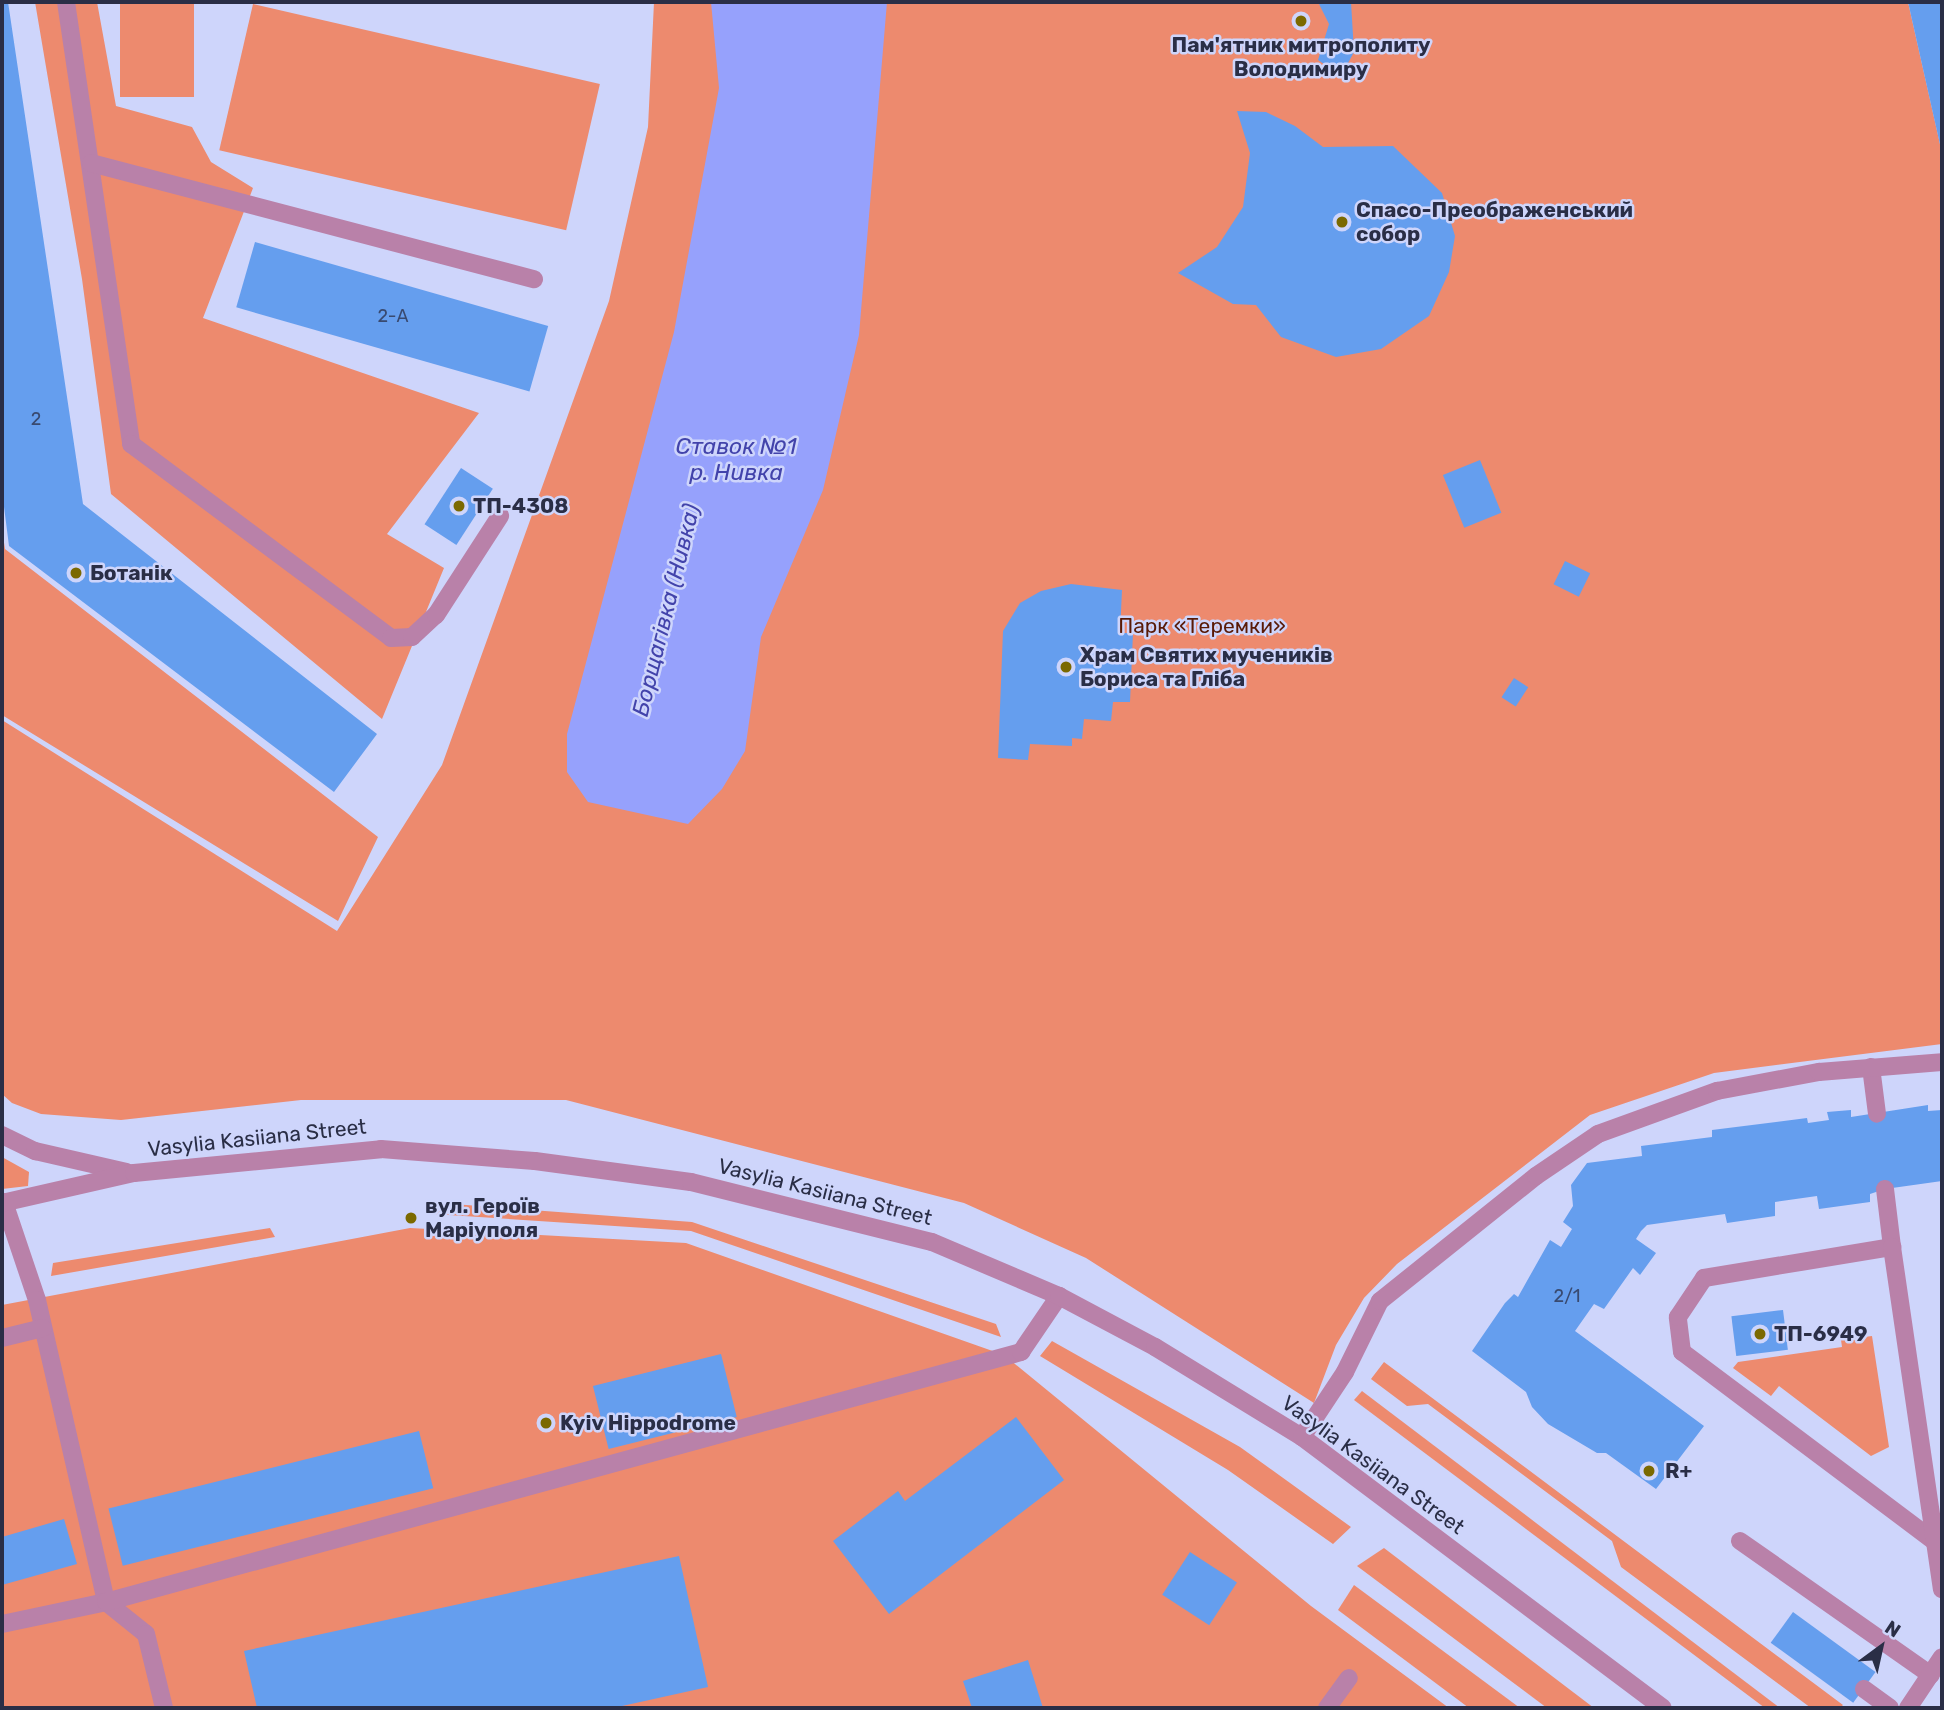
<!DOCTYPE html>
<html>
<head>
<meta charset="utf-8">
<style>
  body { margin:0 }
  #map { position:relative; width:1944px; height:1710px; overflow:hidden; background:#ced5fb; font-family:Rubik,sans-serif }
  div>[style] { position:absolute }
  .green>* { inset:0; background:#ed8a6e; transform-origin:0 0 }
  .water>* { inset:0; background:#96a1fc }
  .building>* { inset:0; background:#659eee; transform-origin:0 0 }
  .service>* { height:18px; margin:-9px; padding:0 9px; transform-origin:9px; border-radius:9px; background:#b981a9 }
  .tertiary>* { height:18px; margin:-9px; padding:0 9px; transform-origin:9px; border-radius:9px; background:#b981a9 }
  .dots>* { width:19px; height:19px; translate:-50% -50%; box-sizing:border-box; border:4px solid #ced5fb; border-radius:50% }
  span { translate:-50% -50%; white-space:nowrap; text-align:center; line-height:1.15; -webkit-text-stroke:5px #ced5fb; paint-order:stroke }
  .number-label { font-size:18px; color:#394a70 }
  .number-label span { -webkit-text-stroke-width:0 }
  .poi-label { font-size:21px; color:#2a2e46; font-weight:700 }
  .left { translate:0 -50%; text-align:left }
  .park-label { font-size:21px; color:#591a06 }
  .street-label { font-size:21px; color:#2a2e46 }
  .water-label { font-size:23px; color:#4243ab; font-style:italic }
  .frame { position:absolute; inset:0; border:4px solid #2a2e46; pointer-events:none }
  .north { position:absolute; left:1846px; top:1612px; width:70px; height:70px; -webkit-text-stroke:5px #ced5fb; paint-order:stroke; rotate:33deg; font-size:19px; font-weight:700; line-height:28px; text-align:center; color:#2a2e46 }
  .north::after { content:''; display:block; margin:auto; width:24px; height:32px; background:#2a2e46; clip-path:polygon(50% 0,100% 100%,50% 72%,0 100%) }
</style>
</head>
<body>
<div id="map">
  <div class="green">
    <div style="clip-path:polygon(35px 2px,97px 2px,116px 106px,192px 127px,211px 162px,253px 188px,203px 318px,479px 413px,387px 534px,444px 568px,382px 719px,111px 494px,82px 279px)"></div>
    <div style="left:120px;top:2px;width:74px;height:95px"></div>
    <div style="clip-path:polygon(654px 2px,1908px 2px,1942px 153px,1942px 1044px,1714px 1073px,1590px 1115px,1397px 1264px,1364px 1298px,1336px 1345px,1314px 1403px,1086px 1258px,964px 1203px,566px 1100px,301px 1100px,121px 1120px,41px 1114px,12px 1103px,2px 1094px,2px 720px,337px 931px,442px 765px,609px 301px,648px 127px)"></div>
    <div style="left:253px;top:4px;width:356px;height:150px;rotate:13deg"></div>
    <div style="clip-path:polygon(2px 529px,5px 549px,378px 837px,338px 921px,2px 715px)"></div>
    <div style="clip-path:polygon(2px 1157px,29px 1172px,28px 1186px,2px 1189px)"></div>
    <div style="clip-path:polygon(439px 1203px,692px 1222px,996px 1324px,1001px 1337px,691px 1231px,433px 1214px)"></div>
    <div style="clip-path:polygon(270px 1228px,275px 1237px,51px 1276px,53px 1263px)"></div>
    <div style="clip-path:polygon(410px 1228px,686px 1243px,1004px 1355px,1311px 1606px,1449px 1708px,2px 1708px,2px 1305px)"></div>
    <div style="clip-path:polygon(1872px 1336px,1889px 1447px,1871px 1456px,1779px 1386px,1771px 1396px,1733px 1368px,1738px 1362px,1842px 1347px,1841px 1340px)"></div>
    <div style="clip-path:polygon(1052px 1341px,1240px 1447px,1351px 1527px,1333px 1544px,1228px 1470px,1040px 1356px)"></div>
    <div style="clip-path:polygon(1384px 1362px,1843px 1705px,1840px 1708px,1811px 1708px,1621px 1567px,1612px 1541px,1428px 1404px,1407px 1406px,1371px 1379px)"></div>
    <div style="clip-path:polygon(1362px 1391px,1780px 1708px,1765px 1708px,1354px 1400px)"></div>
    <div style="clip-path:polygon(1384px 1548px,1594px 1708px,1547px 1708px,1357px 1566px)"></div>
    <div style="clip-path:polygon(1354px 1585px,1520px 1708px,1469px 1708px,1338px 1610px)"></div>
  </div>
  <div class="water">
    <div style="clip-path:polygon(711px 2px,887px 2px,859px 335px,823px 490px,761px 637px,745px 751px,722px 789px,688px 824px,588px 802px,567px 772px,567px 734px,674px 332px,719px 88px)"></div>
  </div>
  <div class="building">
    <div style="clip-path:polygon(2px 2px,8px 2px,83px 504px,377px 734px,334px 792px,9px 546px,2px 491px)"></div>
    <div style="clip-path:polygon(1318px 2px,1351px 2px,1354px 52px,1341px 76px,1318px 60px,1329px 24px)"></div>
    <div style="clip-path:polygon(1908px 2px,1942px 2px,1942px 149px,1941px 149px)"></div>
    <div style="clip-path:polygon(1237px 111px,1266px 112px,1295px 126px,1323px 147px,1393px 146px,1442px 193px,1455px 236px,1449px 272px,1429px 316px,1381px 349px,1336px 357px,1281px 337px,1256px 305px,1233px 304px,1178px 273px,1217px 247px,1243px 207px,1250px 153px)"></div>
    <div style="left:255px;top:242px;width:305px;height:68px;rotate:16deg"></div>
    <div style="left:1480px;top:460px;width:57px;height:40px;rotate:68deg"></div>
    <div style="left:461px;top:468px;width:38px;height:67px;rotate:33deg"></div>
    <div style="left:1565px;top:561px;width:28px;height:26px;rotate:26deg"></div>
    <div style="clip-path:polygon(1071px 584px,1122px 590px,1120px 633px,1133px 633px,1130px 702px,1113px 702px,1111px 721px,1084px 719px,1082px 739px,1072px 738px,1072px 746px,1030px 744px,1028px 760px,998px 758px,1003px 631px,1020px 603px,1041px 591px)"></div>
    <div style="left:1514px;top:678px;width:17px;height:23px;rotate:33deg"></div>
    <div style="clip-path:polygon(1928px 1105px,1928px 1111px,1942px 1110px,1942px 1181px,1885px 1189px,1870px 1194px,1870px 1202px,1819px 1209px,1817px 1196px,1775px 1202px,1775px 1216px,1727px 1223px,1725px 1214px,1647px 1225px,1641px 1231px,1636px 1239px,1656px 1253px,1640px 1275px,1633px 1268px,1604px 1309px,1594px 1304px,1575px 1331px,1704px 1426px,1656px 1489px,1606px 1453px,1597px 1453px,1548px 1424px,1532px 1407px,1526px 1392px,1472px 1351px,1505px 1303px,1514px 1294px,1518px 1297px,1550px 1240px,1561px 1247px,1572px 1229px,1563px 1222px,1573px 1206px,1571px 1185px,1587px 1163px,1642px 1156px,1641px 1146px,1712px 1137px,1712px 1130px,1807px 1118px,1808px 1123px,1829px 1120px,1827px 1112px,1851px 1110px,1851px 1117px)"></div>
    <div style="left:1783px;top:1310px;width:40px;height:52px;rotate:83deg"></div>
    <div style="left:721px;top:1354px;width:65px;height:132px;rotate:76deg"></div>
    <div style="clip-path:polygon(1016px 1417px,1064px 1480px,889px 1614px,833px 1541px,898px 1491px,905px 1501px)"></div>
    <div style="left:419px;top:1431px;width:59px;height:320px;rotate:76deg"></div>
    <div style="clip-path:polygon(64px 1519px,77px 1564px,2px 1585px,2px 1537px)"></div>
    <div style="left:1190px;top:1552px;width:56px;height:51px;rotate:33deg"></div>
    <div style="clip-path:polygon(679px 1556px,708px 1687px,613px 1708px,257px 1708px,244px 1651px)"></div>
    <div style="left:1793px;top:1612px;width:102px;height:38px;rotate:36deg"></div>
    <div style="clip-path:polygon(1028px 1660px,1043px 1708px,972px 1708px,963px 1681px)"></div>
  </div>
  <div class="service">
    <div style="left:66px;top:2px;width:447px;rotate:81.6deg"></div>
    <div style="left:131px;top:444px;width:324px;rotate:36.7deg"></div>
    <div style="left:391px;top:638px;width:21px;rotate:-3deg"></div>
    <div style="left:412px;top:637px;width:33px;rotate:-43deg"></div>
    <div style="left:436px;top:615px;width:118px;rotate:-57.1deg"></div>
    <div style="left:91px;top:163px;width:458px;rotate:14.7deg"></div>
    <div style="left:1871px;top:1067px;width:47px;rotate:82.7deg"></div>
    <div style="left:1885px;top:1189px;width:58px;rotate:83.1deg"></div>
    <div style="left:4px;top:1202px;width:103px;rotate:71.4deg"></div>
    <div style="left:37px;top:1300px;width:310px;rotate:77.1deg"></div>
    <div style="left:106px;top:1602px;width:51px;rotate:38.7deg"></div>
    <div style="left:146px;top:1634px;width:76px;rotate:76.3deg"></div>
    <div style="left:2px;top:1338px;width:42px;rotate:-13.7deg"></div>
    <div style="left:1302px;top:1437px;width:78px;rotate:-56.5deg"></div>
    <div style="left:1345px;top:1372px;width:79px;rotate:-63.8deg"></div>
    <div style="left:1380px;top:1301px;width:200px;rotate:-38.7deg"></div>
    <div style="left:1536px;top:1176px;width:75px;rotate:-34.1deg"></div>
    <div style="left:1598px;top:1134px;width:127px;rotate:-19.9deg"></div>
    <div style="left:1717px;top:1091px;width:104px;rotate:-10.6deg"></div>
    <div style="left:1819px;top:1072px;width:123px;rotate:-4.6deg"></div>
    <div style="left:1740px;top:1541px;width:233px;rotate:35.1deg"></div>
    <div style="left:1934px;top:1541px;width:315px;rotate:-143.1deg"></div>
    <div style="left:1682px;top:1352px;width:35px;rotate:-97deg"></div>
    <div style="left:1678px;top:1317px;width:47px;rotate:-56.3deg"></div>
    <div style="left:1704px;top:1278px;width:191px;rotate:-9.4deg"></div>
    <div style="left:1892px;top:1247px;width:346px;rotate:81.7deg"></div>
    <div style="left:2px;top:1624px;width:106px;rotate:-11.9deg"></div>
    <div style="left:106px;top:1602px;width:949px;rotate:-15.28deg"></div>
    <div style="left:1021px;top:1352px;width:68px;rotate:-55.8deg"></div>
    <div style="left:1864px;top:1689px;width:32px;rotate:36deg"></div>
    <div style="left:1327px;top:1708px;width:37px;rotate:-54deg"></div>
    <div style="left:1908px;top:1708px;width:61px;rotate:-56.3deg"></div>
  </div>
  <div class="tertiary">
    <div style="left:2px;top:1135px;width:37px;rotate:26deg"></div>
    <div style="left:35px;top:1151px;width:94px;rotate:12.9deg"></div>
    <div style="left:2px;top:1203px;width:135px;rotate:-12.8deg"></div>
    <div style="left:134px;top:1173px;width:248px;rotate:-5.5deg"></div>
    <div style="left:381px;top:1149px;width:154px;rotate:4.5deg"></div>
    <div style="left:535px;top:1161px;width:157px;rotate:7.7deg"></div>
    <div style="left:691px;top:1182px;width:248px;rotate:14deg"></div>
    <div style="left:932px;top:1242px;width:138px;rotate:23deg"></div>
    <div style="left:1059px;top:1296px;width:109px;rotate:28deg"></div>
    <div style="left:1155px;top:1347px;width:172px;rotate:31.5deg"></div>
    <div style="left:1302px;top:1437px;width:451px;rotate:36.9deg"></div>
  </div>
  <div class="dots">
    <div style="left:1301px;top:21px;background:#7b6900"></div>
    <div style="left:1342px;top:222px;background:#7b6900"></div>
    <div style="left:459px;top:506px;background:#7b6900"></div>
    <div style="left:76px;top:573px;background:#7b6900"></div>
    <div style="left:1066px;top:667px;background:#7b6900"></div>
    <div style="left:411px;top:1218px;background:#7b6900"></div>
    <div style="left:1760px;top:1334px;background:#7b6900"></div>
    <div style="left:546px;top:1423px;background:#7b6900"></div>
    <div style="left:1649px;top:1471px;background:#7b6900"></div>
  </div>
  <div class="number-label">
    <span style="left:393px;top:316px">2-А</span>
    <span style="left:36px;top:419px">2</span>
    <span style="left:1567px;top:1296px">2/1</span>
  </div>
  <div class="poi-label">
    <span style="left:1301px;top:57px">Пам'ятник митрополиту<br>Володимиру</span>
    <span class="left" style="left:1356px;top:222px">Спасо-Преображенський<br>собор</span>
    <span class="left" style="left:473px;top:506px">ТП-4308</span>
    <span class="left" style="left:90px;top:573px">Ботанік</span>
    <span class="left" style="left:1080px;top:667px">Храм Святих мучеників<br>Бориса та Гліба</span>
    <span class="left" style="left:425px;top:1218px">вул. Героїв<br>Маріуполя</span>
    <span class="left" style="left:1774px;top:1334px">ТП-6949</span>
    <span class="left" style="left:560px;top:1423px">Kyiv Hippodrome</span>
    <span class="left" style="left:1665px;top:1471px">R+</span>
  </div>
  <div class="park-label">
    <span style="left:1202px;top:626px">Парк «Теремки»</span>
  </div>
  <div class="street-label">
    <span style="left:257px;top:1138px;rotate:-6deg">Vasylia Kasiiana Street</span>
    <span style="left:825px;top:1192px;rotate:14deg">Vasylia Kasiiana Street</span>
    <span style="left:1373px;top:1465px;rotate:36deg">Vasylia Kasiiana Street</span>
  </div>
  <div class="water-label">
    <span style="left:736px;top:459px">Ставок №1<br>р. Нивка</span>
    <span style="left:666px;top:610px;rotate:-76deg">Борщагівка (Нивка)</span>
  </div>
  <div class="frame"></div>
  <div class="north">N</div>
</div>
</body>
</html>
